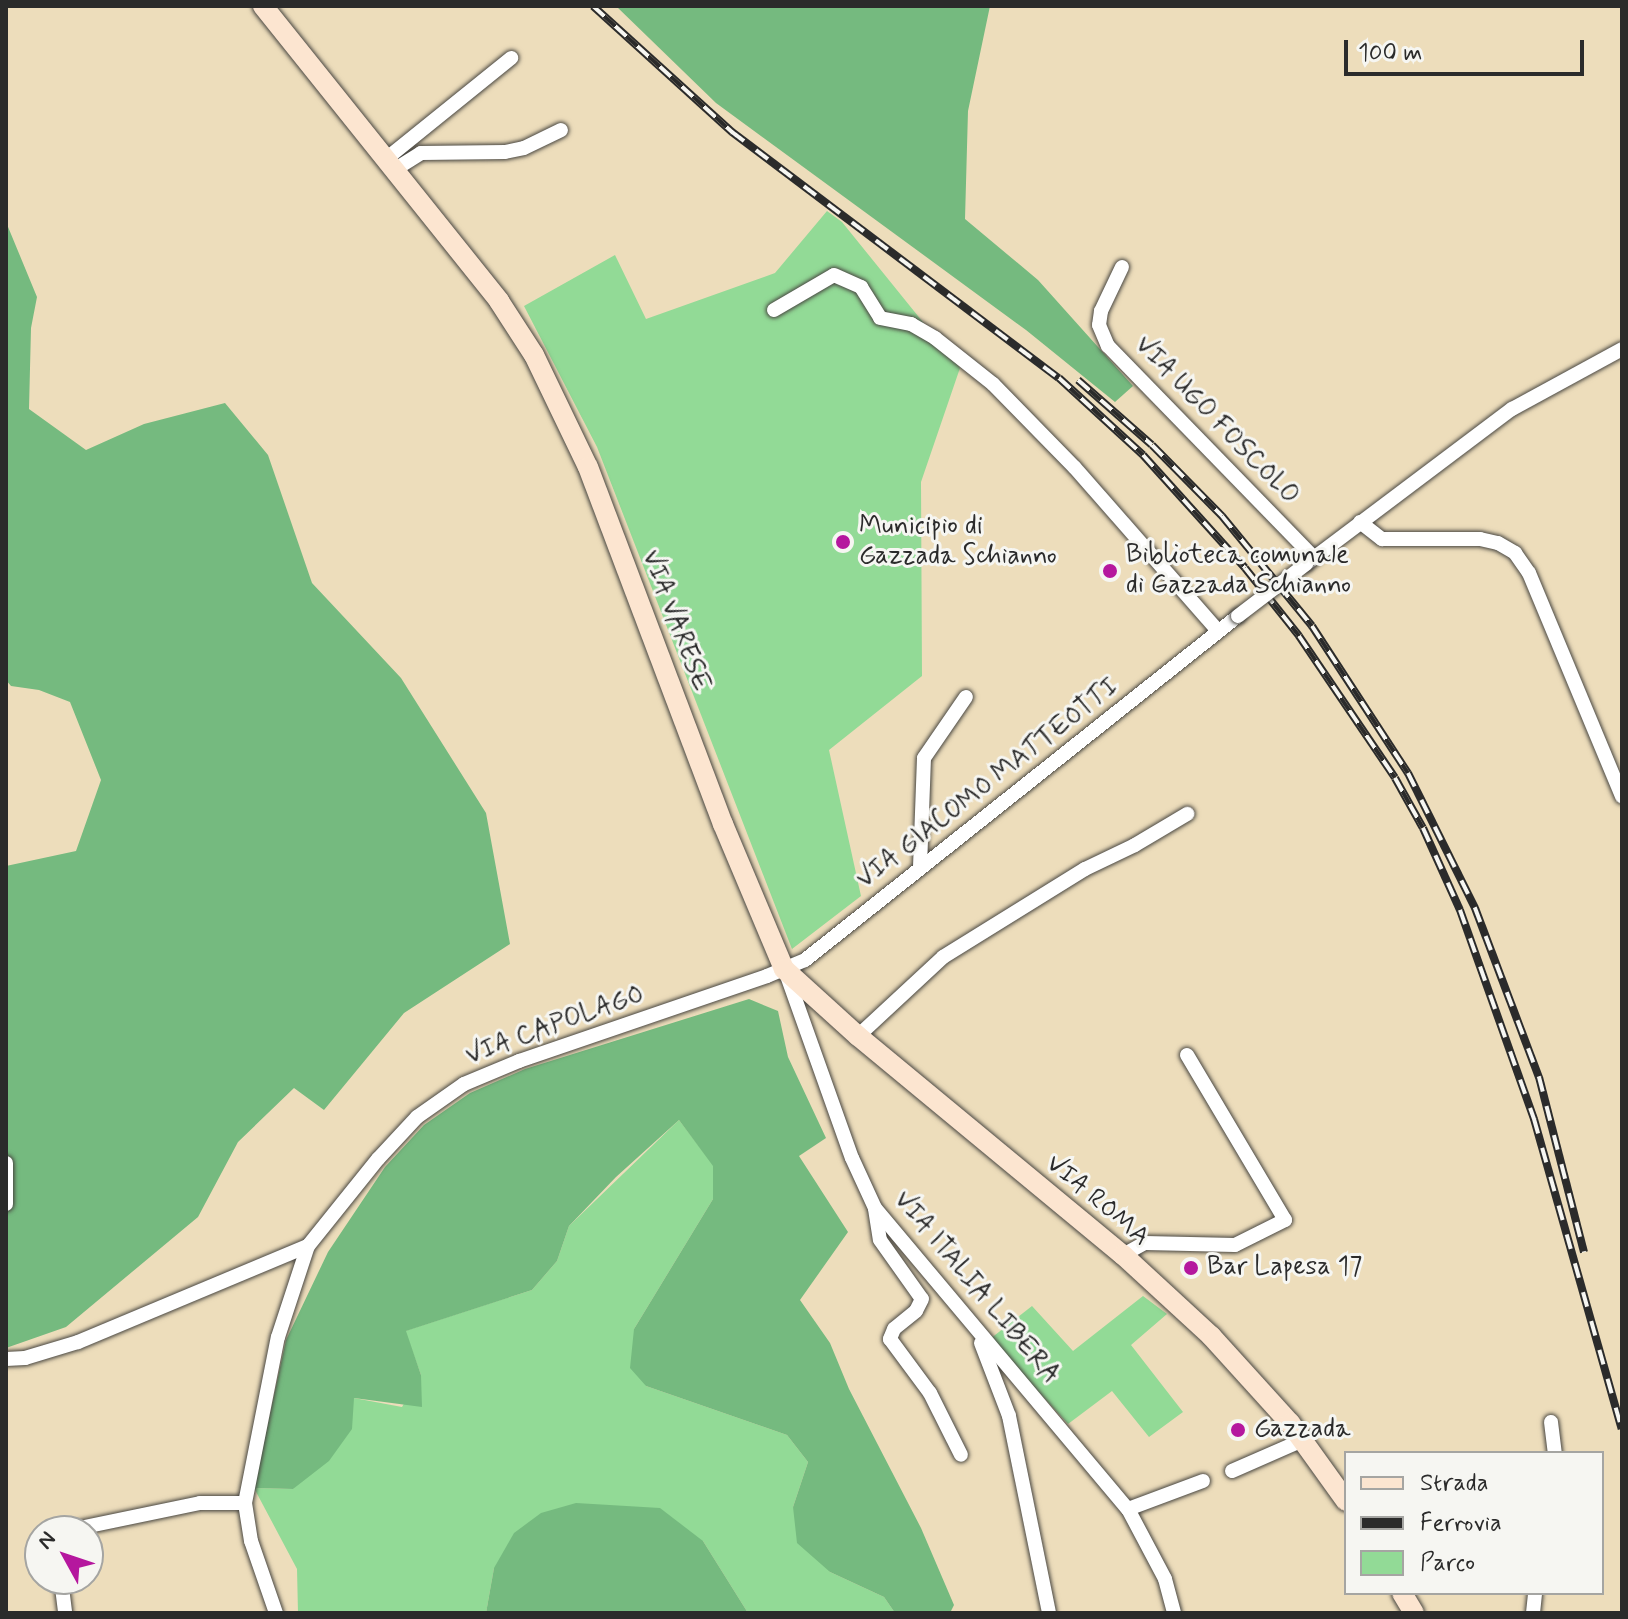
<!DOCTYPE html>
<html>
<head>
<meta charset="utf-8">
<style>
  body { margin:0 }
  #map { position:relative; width:1628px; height:1619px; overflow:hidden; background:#edddbb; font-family:Mynerve,sans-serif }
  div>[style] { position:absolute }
  .green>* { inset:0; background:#92da96 }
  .forest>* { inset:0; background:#75ba7f }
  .roads { filter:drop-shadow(0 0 2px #484641) drop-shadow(0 0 2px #484641) }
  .minor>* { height:14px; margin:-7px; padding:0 7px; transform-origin:7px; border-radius:7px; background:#fff }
  .secondary>* { height:20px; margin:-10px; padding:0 10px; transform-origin:10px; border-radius:10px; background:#fce5d0 }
  .rail>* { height:8px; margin-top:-4px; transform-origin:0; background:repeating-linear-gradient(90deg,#f6f6f2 0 15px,#2b2b2b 0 30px); box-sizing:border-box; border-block:2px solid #2b2b2b }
  .bridges { filter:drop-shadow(0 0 2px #484641) drop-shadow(0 0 2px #484641) }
  .minor-bridge>* { height:14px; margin:-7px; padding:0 7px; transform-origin:7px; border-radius:7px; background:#fff }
  .dots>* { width:22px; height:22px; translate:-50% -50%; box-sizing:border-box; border:4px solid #f6f6f2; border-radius:50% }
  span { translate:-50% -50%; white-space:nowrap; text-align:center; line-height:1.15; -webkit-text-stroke:6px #f6f6f2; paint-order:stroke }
  .street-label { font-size:26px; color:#2b2b2b }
  .poi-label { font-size:26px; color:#2b2b2b }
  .left { translate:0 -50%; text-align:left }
  .frame { position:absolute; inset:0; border:8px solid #2b2b2b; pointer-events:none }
  .legend { position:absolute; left:1344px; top:1451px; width:260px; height:144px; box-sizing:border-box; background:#f6f6f2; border:2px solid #a5a5a2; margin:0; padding:10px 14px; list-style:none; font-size:24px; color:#2b2b2b }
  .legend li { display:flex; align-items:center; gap:16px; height:40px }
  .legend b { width:40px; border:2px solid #a5a5a2 }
  .north { position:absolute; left:24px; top:1515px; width:80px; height:80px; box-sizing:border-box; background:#f6f6f2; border:2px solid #a5a5a2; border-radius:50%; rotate:310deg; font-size:22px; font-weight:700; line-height:32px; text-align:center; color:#2b2b2b }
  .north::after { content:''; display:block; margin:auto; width:28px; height:36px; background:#b5179e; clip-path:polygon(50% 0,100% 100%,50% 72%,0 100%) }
  .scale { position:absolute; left:1344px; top:40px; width:240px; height:36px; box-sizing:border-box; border:4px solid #2b2b2b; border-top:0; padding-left:10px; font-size:24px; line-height:28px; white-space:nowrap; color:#2b2b2b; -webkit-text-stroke:6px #f6f6f2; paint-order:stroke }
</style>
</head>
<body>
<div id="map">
  <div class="green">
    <div style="clip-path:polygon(827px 211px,842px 222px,960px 368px,921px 482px,922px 676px,829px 750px,861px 896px,792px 949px,597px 447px,524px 306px,615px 255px,646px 319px,775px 273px)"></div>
    <div style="clip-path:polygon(679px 1120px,714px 1166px,713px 1199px,634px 1329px,646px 1386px,787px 1435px,808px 1462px,793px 1507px,830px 1572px,884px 1597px,895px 1613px,748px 1613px,703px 1541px,494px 1568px,486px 1613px,298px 1613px,297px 1569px,254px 1488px,293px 1489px,354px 1398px,402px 1407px,421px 1375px,405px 1331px,532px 1290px,557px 1261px,569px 1226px)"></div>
    <div style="clip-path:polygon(1143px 1296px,1167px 1314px,1131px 1345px,1183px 1412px,1149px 1437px,1112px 1391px,1068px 1424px,990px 1339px,1032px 1306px,1073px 1351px)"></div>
  </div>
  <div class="forest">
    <div style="clip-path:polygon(616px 6px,990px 6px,968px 111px,965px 219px,1038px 280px,1133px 386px,1115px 402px,1026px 330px,716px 103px)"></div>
    <div style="clip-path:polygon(6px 222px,37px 297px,31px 328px,29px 409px,86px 450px,144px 424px,225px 403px,268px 455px,312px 583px,401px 678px,486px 813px,510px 944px,404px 1013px,324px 1110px,294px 1088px,238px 1142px,198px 1217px,66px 1327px,6px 1348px,6px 866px,76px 851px,101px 780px,70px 702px,39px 690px,11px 686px,6px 680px)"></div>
    <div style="clip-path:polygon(749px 999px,778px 1011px,788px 1057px,826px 1138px,799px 1156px,848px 1232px,800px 1300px,830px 1343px,849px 1389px,921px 1528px,954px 1605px,950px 1613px,895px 1613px,884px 1597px,830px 1572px,797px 1543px,793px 1507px,808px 1462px,787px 1435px,646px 1386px,630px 1368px,634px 1329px,713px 1199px,713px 1166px,679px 1120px,616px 1177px,569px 1226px,557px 1261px,532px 1290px,406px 1331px,421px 1375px,422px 1407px,354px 1398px,352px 1429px,329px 1461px,293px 1489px,254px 1488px,286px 1340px,328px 1252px,385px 1167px,424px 1125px,470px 1093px,525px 1069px)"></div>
    <div style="clip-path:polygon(576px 1503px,660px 1508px,703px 1541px,748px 1613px,486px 1613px,494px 1568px,514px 1533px,541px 1513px)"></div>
  </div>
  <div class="roads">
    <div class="minor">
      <div style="left:386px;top:159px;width:161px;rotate:-38.9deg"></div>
      <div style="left:394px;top:170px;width:32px;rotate:-32deg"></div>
      <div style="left:421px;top:153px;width:84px;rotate:-0.7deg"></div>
      <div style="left:505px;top:152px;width:19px;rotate:-12deg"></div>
      <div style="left:524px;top:148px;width:41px;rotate:-25.9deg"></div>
      <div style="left:1122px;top:267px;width:49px;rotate:115.5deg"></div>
      <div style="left:1101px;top:311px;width:14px;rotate:98deg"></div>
      <div style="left:1099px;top:325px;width:23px;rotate:67deg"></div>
      <div style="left:1108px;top:346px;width:296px;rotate:45.8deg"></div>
      <div style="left:774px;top:310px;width:69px;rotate:-30.3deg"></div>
      <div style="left:834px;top:275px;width:30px;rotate:24deg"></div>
      <div style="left:861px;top:287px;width:36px;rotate:58deg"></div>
      <div style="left:880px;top:318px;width:32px;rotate:11deg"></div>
      <div style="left:911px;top:324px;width:28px;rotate:30deg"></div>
      <div style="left:935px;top:338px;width:74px;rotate:38.4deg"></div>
      <div style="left:993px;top:384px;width:117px;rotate:45.7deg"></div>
      <div style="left:1075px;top:468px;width:217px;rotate:48.7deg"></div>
      <div style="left:1360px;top:522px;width:28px;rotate:38deg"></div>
      <div style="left:1382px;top:539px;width:98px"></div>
      <div style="left:1480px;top:539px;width:18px;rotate:13deg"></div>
      <div style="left:1498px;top:543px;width:20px;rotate:30deg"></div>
      <div style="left:1515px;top:553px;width:24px;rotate:55deg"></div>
      <div style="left:1529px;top:573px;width:242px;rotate:67.4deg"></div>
      <div style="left:1306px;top:564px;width:258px;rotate:-37deg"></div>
      <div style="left:1512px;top:409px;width:125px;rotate:-28.6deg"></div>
      <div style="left:920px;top:867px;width:109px;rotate:-87.9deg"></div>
      <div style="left:924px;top:758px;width:74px;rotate:-55.5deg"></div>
      <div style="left:786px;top:973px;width:196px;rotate:70.4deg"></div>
      <div style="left:852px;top:1158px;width:55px;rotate:65.3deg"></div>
      <div style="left:875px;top:1208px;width:393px;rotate:50deg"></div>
      <div style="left:1128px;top:1509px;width:79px;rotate:62.1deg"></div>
      <div style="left:1165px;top:1579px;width:35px;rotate:75deg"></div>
      <div style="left:858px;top:1036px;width:116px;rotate:-42.9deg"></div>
      <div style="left:943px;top:957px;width:167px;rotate:-31.8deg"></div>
      <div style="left:1085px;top:869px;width:55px;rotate:-25.6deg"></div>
      <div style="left:1135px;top:845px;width:61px;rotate:-30.8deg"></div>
      <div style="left:6px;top:1163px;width:41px;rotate:90deg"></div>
      <div style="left:875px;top:1209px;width:31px;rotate:81deg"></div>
      <div style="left:880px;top:1240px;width:72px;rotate:54.6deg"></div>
      <div style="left:922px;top:1299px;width:13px;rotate:117deg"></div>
      <div style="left:916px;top:1311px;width:28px;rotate:141deg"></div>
      <div style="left:894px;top:1329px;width:11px;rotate:112deg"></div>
      <div style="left:890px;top:1339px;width:67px;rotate:53.5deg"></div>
      <div style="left:930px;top:1393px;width:69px;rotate:63.4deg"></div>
      <div style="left:1123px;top:1255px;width:25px;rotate:-29deg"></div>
      <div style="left:1145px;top:1243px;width:90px;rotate:1.3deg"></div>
      <div style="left:1235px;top:1245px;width:56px;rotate:-26.6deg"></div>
      <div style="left:1285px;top:1220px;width:192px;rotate:-120.7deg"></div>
      <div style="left:981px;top:1343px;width:78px;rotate:69deg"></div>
      <div style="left:1009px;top:1416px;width:201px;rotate:78.5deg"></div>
      <div style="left:6px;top:1359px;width:19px;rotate:-3deg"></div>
      <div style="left:25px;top:1358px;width:55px;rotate:-16.8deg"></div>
      <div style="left:78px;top:1342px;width:249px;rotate:-22.7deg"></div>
      <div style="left:1551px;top:1422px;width:31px;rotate:83deg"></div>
      <div style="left:1232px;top:1471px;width:77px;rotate:-23.6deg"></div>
      <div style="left:1128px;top:1509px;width:80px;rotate:-20.5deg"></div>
      <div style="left:65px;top:1531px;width:138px;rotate:-11.7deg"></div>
      <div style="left:200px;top:1503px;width:45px"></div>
      <div style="left:61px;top:1579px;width:34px;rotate:83deg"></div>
      <div style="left:276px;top:1613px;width:76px;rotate:-109.1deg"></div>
      <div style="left:251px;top:1541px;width:38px;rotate:-99deg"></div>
      <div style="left:245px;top:1503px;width:169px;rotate:-78.8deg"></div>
      <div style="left:278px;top:1337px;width:96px;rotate:-71.8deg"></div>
      <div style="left:308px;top:1246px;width:112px;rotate:-51.2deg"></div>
      <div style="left:378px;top:1159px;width:57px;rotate:-47.1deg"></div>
      <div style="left:417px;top:1117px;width:57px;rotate:-35.1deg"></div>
      <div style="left:464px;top:1084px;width:60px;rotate:-22.7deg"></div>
      <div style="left:519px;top:1061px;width:262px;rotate:-18.9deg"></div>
      <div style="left:767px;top:976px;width:41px;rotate:-22.8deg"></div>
      <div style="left:805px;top:960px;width:553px;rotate:-38.47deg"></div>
      <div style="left:1533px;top:1613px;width:20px;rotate:-84deg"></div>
    </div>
    <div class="secondary">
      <div style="left:263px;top:6px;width:378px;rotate:51.3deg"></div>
      <div style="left:499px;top:301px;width:64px;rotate:57.1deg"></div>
      <div style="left:534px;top:355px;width:124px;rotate:64.3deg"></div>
      <div style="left:588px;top:467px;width:382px;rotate:69.3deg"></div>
      <div style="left:723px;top:824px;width:157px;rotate:67.2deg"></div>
      <div style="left:784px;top:969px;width:100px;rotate:42.2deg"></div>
      <div style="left:858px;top:1036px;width:344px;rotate:39.6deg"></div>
      <div style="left:1123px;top:1255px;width:120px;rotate:42.6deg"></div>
      <div style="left:1211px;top:1336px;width:118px;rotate:47.8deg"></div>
      <div style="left:1290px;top:1423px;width:96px;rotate:54.3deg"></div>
      <div style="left:1402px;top:1593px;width:23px;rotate:59deg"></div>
    </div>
  </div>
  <div class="rail">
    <div style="left:593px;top:6px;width:188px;rotate:42.2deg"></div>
    <div style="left:732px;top:132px;width:409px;rotate:37deg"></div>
    <div style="left:1059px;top:378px;width:114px;rotate:42.5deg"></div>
    <div style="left:1143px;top:455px;width:152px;rotate:47.9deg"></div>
    <div style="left:1245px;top:568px;width:87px;rotate:51.5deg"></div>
    <div style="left:1299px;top:636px;width:171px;rotate:55.9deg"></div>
    <div style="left:1395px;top:778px;width:57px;rotate:60.8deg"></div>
    <div style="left:1423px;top:828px;width:90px;rotate:65.7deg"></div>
    <div style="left:1460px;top:910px;width:222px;rotate:70.5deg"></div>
    <div style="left:1534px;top:1119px;width:322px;rotate:74.2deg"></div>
    <div style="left:1078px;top:380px;width:98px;rotate:41.3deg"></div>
    <div style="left:1152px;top:445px;width:100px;rotate:45.4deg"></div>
    <div style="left:1222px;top:516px;width:142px;rotate:50.7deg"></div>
    <div style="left:1312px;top:626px;width:176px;rotate:56.9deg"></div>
    <div style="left:1408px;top:773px;width:151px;rotate:63.6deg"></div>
    <div style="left:1475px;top:908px;width:181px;rotate:69.3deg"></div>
    <div style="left:1539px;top:1077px;width:181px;rotate:75.6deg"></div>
  </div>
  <div class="bridges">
    <div class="minor-bridge">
      <div style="left:1238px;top:616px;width:86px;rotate:-37.4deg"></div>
    </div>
  </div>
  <div class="dots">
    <div style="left:843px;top:542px;background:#b5179e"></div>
    <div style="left:1110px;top:571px;background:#b5179e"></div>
    <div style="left:1191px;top:1268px;background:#b5179e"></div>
    <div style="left:1238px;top:1430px;background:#b5179e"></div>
  </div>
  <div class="street-label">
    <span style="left:1216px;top:421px;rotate:46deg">VIA UGO FOSCOLO</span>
    <span style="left:675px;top:621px;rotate:69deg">VIA VARESE</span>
    <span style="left:988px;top:784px;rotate:-38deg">VIA GIACOMO MATTEOTTI</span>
    <span style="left:555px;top:1026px;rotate:-20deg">VIA CAPOLAGO</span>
    <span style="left:1097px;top:1201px;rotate:40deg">VIA ROMA</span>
    <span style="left:976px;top:1288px;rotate:50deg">VIA ITALIA LIBERA</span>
  </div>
  <div class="poi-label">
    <span class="left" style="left:859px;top:542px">Municipio di<br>Gazzada Schianno</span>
    <span class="left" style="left:1126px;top:571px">Biblioteca comunale<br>di Gazzada Schianno</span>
    <span class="left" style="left:1207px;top:1268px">Bar Lapesa 17</span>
    <span class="left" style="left:1254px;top:1430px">Gazzada</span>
  </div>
  <div class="frame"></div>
  <ul class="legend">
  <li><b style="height:10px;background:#fce5d0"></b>Strada</li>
  <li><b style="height:10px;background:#2b2b2b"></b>Ferrovia</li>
  <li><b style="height:22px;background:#92da96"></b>Parco</li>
  </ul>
  <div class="north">N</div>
  <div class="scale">100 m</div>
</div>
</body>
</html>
